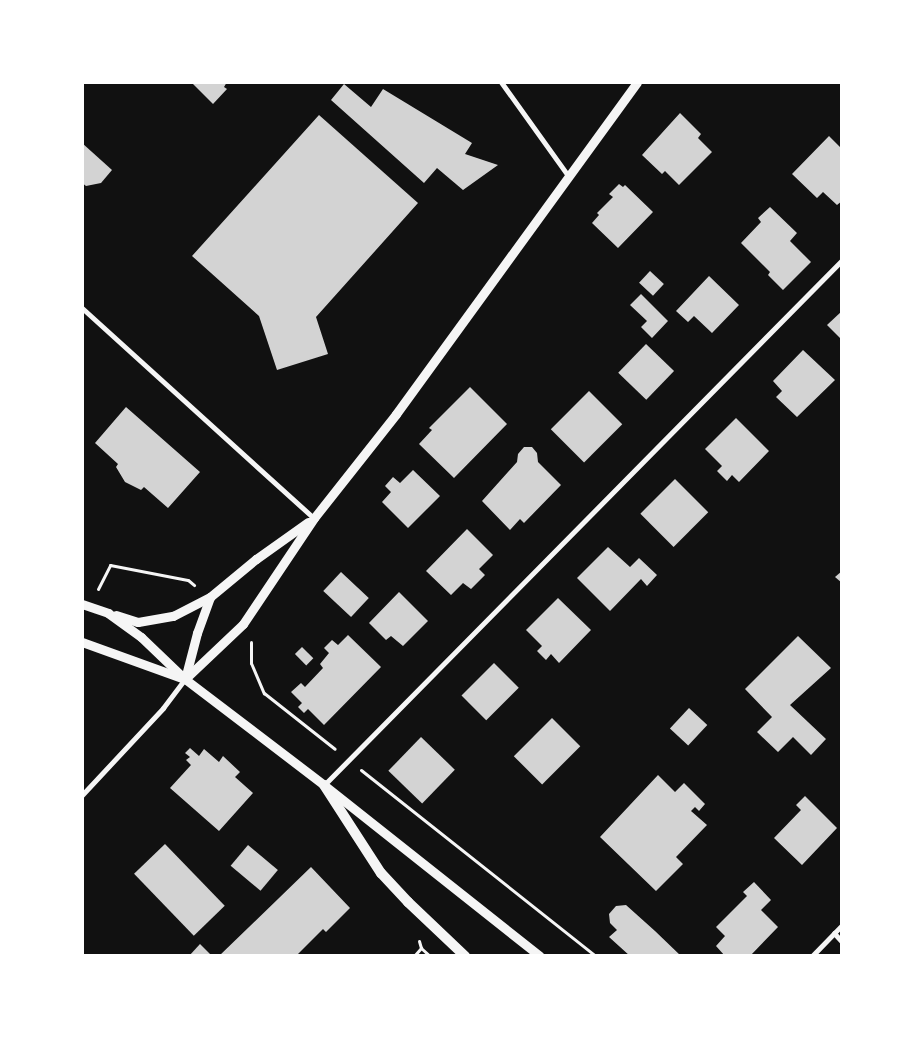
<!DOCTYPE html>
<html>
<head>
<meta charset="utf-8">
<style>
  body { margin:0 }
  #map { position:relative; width:924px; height:1038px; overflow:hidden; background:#111; font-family:"DM Sans",sans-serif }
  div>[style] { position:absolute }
  .building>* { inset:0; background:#d3d3d3; transform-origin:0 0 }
  .path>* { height:3px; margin:-1.5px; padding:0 1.5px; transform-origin:1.5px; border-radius:1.5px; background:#f5f5f5 }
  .minor>* { height:5px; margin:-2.5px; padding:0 2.5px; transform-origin:2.5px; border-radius:2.5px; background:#f5f5f5 }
  .tertiary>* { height:9px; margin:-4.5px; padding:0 4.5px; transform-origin:4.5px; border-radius:4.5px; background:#f5f5f5 }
  .secondary>* { height:10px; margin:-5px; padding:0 5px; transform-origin:5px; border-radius:5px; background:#f5f5f5 }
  span { translate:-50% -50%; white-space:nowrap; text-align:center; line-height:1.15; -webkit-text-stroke:4.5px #fff; paint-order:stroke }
  .frame { position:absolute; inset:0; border:84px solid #fff; pointer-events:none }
</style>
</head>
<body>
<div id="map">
  <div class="building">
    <div style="clip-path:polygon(191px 82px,227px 82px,224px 87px,227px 89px,213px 104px)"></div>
    <div style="clip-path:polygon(344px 84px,371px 107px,383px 89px,472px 143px,465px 154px,498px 165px,463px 190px,437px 168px,424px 183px,331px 100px)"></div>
    <div style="clip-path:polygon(680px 113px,701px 134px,698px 138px,712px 152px,679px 185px,665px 171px,662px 174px,642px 155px)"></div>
    <div style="clip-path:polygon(319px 115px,418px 203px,316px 317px,328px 354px,277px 370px,259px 316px,192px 256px)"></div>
    <div style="clip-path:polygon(829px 136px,842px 149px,842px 201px,837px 205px,823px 192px,817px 198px,792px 174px)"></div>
    <div style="clip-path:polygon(82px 143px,112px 170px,101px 183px,86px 186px,82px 183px)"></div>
    <div style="clip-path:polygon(619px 184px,623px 187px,625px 185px,653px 212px,618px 248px,592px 223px,599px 215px,597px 213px,613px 197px,609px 194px)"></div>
    <div style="clip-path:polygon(770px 207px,797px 233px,790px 241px,811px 262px,783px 290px,768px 275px,770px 272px,741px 243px,761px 222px,758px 218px)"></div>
    <div style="left:650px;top:271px;width:19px;height:16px;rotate:43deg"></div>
    <div style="clip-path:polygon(709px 276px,739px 305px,712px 333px,694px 316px,688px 322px,676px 311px)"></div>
    <div style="clip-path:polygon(641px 294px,668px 321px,652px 338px,641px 327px,647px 321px,630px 305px)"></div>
    <div style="clip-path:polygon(842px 311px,842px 340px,827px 325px)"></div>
    <div style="left:646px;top:344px;width:39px;height:40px;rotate:44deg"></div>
    <div style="clip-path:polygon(803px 350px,835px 380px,797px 417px,776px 397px,782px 391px,773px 381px)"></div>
    <div style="clip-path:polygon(470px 387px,507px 424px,454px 478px,419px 444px,432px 430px,429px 428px)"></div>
    <div style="left:589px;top:391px;width:47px;height:54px;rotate:45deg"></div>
    <div style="clip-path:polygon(126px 407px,200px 472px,168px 508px,144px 487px,141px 490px,125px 482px,116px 467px,118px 464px,95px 443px)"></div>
    <div style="clip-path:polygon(736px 418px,769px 451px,739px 482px,732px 475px,727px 481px,717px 471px,722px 466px,705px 449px)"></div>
    <div style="clip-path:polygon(524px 447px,532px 447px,537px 453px,538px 462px,561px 485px,524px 523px,520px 519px,510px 530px,482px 501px,517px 462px,518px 454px)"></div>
    <div style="clip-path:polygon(413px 470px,440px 496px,408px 528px,382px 502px,391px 492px,385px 486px,393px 477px,400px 483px)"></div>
    <div style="left:675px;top:479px;width:47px;height:49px;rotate:45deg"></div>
    <div style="clip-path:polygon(467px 529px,493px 555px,479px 569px,485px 575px,471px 589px,463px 583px,451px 595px,426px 571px)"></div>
    <div style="clip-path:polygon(608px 547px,630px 567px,639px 558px,657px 575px,647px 586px,641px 579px,610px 611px,577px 578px)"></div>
    <div style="clip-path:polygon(842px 571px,842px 583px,835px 577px)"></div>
    <div style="left:341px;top:572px;width:38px;height:26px;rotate:43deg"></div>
    <div style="clip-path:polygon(399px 592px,428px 621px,403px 646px,391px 636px,386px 640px,369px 623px)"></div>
    <div style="clip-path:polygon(558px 598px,591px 630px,559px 663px,551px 654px,546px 660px,537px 651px,542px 646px,526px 630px)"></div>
    <div style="clip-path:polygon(348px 635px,381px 667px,324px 725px,308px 709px,304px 713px,298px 707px,302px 703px,291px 692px,301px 683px,305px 687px,323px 668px,320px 664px,329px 653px,324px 648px,332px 640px,338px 645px)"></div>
    <div style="clip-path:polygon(798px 636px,831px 668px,790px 705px,826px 739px,811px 755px,793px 737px,778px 752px,757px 732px,772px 717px,745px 689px)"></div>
    <div style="left:302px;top:647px;width:16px;height:10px;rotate:45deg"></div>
    <div style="left:494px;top:663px;width:35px;height:46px;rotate:45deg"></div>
    <div style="left:689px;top:708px;width:25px;height:28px;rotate:43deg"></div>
    <div style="left:552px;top:718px;width:40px;height:54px;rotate:45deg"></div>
    <div style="left:421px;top:737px;width:47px;height:47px;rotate:44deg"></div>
    <div style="clip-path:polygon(190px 748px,199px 756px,204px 749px,219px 762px,223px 756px,240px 772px,235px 777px,253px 793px,219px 831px,170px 788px,191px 765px,186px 760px,190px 757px,185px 753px)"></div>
    <div style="clip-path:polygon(658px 775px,675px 792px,684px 783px,705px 804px,699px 811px,695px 807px,691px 811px,707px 825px,676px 857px,683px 864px,656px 891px,600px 837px)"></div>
    <div style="clip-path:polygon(805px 796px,837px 828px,802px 865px,774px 838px,801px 810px,796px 805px)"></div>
    <div style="left:165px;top:844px;width:86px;height:43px;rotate:46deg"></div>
    <div style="left:248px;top:845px;width:39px;height:27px;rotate:40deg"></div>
    <div style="clip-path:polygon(311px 867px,350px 908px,326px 932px,323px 929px,296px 956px,219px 956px)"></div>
    <div style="clip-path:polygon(754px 882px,771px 900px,761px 910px,778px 927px,750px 956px,725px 956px,716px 946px,725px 936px,716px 927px,747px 896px,743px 892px)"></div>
    <div style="clip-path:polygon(626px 905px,655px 931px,681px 956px,630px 956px,609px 937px,617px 930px,610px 923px,609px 914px,616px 906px)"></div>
    <div style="clip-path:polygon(200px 944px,212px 956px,189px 956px)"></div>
  </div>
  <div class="path">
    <div style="left:98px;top:589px;width:27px;rotate:-63deg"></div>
    <div style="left:110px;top:565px;width:79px;rotate:10.9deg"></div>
    <div style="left:188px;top:580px;width:8px;rotate:40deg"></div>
    <div style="left:251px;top:642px;width:21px;rotate:90deg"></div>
    <div style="left:251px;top:663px;width:33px;rotate:67deg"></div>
    <div style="left:264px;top:693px;width:90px;rotate:38.3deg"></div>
    <div style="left:361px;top:770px;width:300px;rotate:38.4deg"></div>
    <div style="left:419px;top:941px;width:7px;rotate:74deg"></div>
    <div style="left:414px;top:956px;width:11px;rotate:-49deg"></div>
    <div style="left:421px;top:948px;width:12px;rotate:42deg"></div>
  </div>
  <div class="minor">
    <div style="left:501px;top:82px;width:117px;rotate:54.4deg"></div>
    <div style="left:82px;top:308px;width:313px;rotate:42.2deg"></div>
    <div style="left:324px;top:785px;width:738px;rotate:-45.38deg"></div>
    <div style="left:82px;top:795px;width:119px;rotate:-47deg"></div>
    <div style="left:163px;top:708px;width:36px;rotate:-53deg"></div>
    <div style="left:834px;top:933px;width:12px;rotate:48deg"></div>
    <div style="left:812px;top:956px;width:43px;rotate:-45.9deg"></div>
  </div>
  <div class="tertiary">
    <div style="left:82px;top:604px;width:28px;rotate:19deg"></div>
    <div style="left:108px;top:613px;width:41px;rotate:36deg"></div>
    <div style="left:141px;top:637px;width:61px;rotate:43.7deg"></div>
    <div style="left:185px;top:679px;width:175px;rotate:37.3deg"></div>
    <div style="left:324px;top:785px;width:275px;rotate:38.4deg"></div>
    <div style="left:116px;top:615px;width:23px;rotate:18deg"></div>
    <div style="left:138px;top:622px;width:36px;rotate:-10deg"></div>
    <div style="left:173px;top:616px;width:42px;rotate:-27.2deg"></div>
    <div style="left:82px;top:642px;width:106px;rotate:19.8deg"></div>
    <div style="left:185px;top:679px;width:80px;rotate:-43.5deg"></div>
    <div style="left:243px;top:624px;width:128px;rotate:-56.2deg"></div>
    <div style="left:314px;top:518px;width:132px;rotate:-51.7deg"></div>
    <div style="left:396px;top:414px;width:410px;rotate:-54deg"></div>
    <div style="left:185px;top:679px;width:48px;rotate:-75.4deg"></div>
    <div style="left:197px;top:633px;width:38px;rotate:-70deg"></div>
    <div style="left:210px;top:597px;width:60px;rotate:-39.6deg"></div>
    <div style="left:256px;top:559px;width:64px;rotate:-35.4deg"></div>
  </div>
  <div class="secondary">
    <div style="left:324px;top:785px;width:105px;rotate:57.1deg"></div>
    <div style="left:381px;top:873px;width:40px;rotate:47deg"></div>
    <div style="left:408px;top:902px;width:79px;rotate:43.5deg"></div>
  </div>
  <div class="frame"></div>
</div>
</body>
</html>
